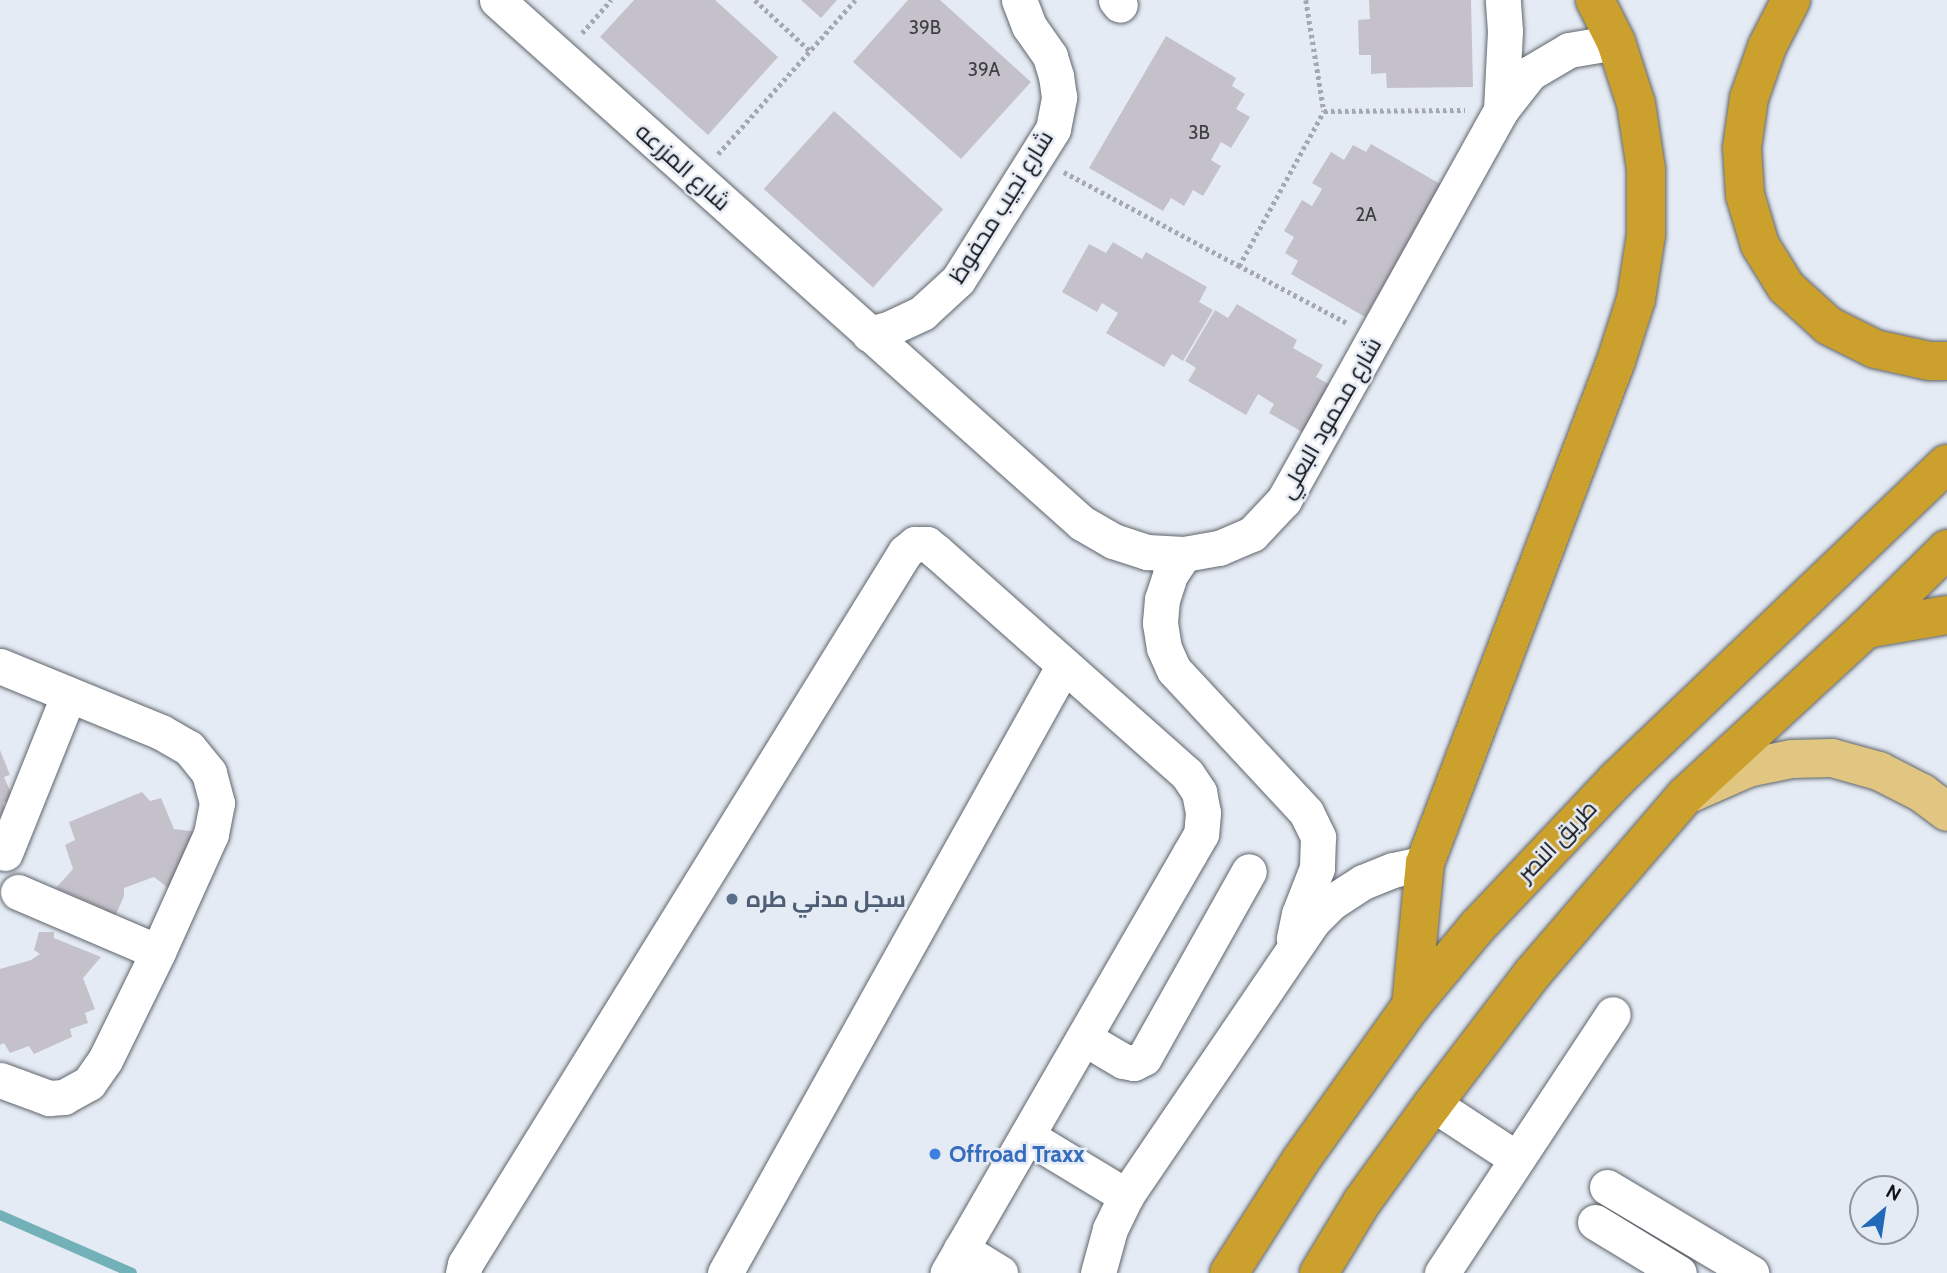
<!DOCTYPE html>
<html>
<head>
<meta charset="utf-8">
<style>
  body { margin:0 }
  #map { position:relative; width:1947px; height:1273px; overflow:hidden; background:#e5ebf4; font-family:Cabin,Cairo,sans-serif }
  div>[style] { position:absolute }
  .stream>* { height:10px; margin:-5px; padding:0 5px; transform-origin:5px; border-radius:5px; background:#72b1b8 }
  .building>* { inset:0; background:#c5c1cb; transform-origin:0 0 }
  .path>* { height:4.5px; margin-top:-2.25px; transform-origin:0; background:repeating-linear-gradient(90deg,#a4a9b0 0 3.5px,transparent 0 7px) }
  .roads { filter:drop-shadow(0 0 2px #5f656c) drop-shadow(0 0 2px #5f656c) }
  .minor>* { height:35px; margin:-17.5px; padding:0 17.5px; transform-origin:17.5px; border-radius:17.5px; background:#fff }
  .major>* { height:38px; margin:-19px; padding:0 19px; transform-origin:19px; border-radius:19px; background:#e0c680 }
  .highway>* { height:38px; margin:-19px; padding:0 19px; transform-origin:19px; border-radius:19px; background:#cca02c }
  .dots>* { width:19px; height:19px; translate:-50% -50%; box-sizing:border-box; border:4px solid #e5ebf4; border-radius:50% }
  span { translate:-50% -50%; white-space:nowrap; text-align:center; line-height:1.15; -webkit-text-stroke:5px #e5ebf4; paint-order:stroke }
  .number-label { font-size:19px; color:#3e3e43 }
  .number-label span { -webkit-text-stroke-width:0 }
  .street-label { font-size:23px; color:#111316 }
  .service-label { font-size:23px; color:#4e5e75; font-weight:700 }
  .left { translate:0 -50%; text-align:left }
  .shop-label { font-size:23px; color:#366cbe; font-weight:700 }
  .north { position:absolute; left:1849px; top:1175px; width:70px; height:70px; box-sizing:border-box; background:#e5ebf4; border:2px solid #90959b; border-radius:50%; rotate:29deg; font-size:19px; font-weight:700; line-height:28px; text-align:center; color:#111316 }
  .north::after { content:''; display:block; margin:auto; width:24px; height:32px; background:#216aba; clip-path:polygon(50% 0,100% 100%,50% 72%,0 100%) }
</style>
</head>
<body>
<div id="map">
  <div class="stream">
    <div style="left:0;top:1215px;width:144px;rotate:23.7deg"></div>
  </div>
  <div class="building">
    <div style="clip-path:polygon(634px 0,715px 0,778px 57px,708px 135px,600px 37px)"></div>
    <div style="clip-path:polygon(801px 0,837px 0,821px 18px)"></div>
    <div style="clip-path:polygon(908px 0,940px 0,1031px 82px,961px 159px,853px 62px)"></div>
    <div style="clip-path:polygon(1369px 0,1471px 0,1473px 87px,1387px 88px,1386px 73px,1371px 74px,1371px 55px,1359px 55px,1358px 20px,1370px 19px)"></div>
    <div style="clip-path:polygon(1166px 36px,1236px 78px,1232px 86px,1245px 94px,1236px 109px,1250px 117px,1231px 148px,1221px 142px,1211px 160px,1221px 166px,1203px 196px,1193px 190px,1184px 206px,1171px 198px,1163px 211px,1089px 168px)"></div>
    <div style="left:834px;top:111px;width:147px;height:105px;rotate:42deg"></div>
    <div style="clip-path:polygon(1371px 144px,1442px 185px,1365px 317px,1291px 274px,1298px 261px,1285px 253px,1294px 237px,1284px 231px,1302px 200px,1312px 206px,1322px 189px,1312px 183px,1331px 152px,1344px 160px,1353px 145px,1366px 152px)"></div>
    <div style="clip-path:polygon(1113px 242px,1142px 259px,1146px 252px,1207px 287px,1199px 302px,1213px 310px,1183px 361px,1172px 354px,1164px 367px,1106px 333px,1118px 313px,1102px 303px,1097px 312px,1062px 292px,1089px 244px,1106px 253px)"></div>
    <div style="clip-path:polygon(1237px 304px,1297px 340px,1293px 348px,1323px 365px,1316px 377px,1332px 386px,1304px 433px,1269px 413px,1274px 404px,1258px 394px,1246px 415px,1188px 381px,1196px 368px,1185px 361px,1215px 310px,1228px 318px)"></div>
    <div style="clip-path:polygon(0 750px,10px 775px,4px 777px,13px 798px,3px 803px,7px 814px,0 817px)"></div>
    <div style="clip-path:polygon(142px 792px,150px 801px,161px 798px,174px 829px,199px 832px,177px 895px,154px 877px,124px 888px,124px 896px,114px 919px,104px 909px,56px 888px,73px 869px,65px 845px,75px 840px,69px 822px)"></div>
    <div style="clip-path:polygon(39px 932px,54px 932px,54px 938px,101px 957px,83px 978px,95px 1009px,85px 1013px,88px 1023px,70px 1029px,72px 1037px,34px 1054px,29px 1046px,10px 1053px,4px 1043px,0 1045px,0 969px,31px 960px,40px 954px,34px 950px)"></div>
  </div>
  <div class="path">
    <div style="left:755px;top:0;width:75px;rotate:42.8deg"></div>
    <div style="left:1306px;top:0;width:112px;rotate:80.8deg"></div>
    <div style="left:582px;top:33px;width:44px;rotate:-48.7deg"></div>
    <div style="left:718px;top:154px;width:206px;rotate:-48.3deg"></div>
    <div style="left:1064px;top:172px;width:199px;rotate:28.2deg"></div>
    <div style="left:1346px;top:323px;width:121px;rotate:-152deg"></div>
    <div style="left:1239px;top:266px;width:177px;rotate:-61.3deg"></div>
    <div style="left:1324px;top:111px;width:141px;rotate:-0.4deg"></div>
  </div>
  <div class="roads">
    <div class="minor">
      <div style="left:497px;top:0;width:785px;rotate:41.8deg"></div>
      <div style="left:1082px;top:523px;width:36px;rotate:30deg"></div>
      <div style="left:1113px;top:541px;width:36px;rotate:18deg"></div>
      <div style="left:1147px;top:552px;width:37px;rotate:3deg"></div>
      <div style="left:1184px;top:554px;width:36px;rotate:-10deg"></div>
      <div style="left:1219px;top:548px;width:36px;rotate:-23deg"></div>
      <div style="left:1252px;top:534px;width:47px;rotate:-46.7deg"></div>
      <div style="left:1284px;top:500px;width:446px;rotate:-60.9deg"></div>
      <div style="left:1501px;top:110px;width:47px;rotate:-51.9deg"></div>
      <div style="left:1530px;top:73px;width:45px;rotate:-30.5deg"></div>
      <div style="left:1569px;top:50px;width:48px;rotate:-9.7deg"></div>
      <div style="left:1116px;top:0;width:6px;rotate:51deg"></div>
      <div style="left:1501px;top:110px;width:79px;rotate:-87.1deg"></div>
      <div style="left:1505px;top:31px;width:31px;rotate:-94deg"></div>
      <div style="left:869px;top:334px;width:20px;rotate:-15deg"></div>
      <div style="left:888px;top:329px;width:38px;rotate:-25deg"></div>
      <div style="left:922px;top:313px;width:49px;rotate:-42.5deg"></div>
      <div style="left:958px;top:280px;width:178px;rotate:-57.8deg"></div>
      <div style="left:1053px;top:129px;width:33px;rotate:-79deg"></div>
      <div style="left:1059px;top:97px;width:21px;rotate:-98deg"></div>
      <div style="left:1056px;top:76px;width:21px;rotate:-107deg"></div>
      <div style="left:1050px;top:56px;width:37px;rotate:-125deg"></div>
      <div style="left:1029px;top:26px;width:28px;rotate:-111deg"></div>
      <div style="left:1184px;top:554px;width:25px;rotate:124deg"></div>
      <div style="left:1170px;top:575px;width:25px;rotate:108deg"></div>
      <div style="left:1162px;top:599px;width:24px;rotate:95deg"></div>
      <div style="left:1160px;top:623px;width:25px;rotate:81deg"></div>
      <div style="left:1164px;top:648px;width:24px;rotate:66deg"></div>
      <div style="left:1174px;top:670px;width:194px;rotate:47.1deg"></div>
      <div style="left:1306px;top:812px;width:28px;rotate:64deg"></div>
      <div style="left:1318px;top:837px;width:31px;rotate:92deg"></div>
      <div style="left:1317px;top:868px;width:49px;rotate:111.4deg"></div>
      <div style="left:1299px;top:914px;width:25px;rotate:102deg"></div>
      <div style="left:0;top:666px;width:174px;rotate:22.3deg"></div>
      <div style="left:161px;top:732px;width:32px;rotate:30deg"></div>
      <div style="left:189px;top:748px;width:32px;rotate:51deg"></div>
      <div style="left:209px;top:773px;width:31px;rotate:75deg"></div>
      <div style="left:217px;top:803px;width:32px;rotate:101deg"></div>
      <div style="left:211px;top:834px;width:129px;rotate:114.2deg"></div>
      <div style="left:158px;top:952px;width:120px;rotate:116.1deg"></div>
      <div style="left:105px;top:1060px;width:28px;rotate:125deg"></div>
      <div style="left:89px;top:1083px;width:29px;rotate:151deg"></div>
      <div style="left:64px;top:1097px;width:15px;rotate:176deg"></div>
      <div style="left:49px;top:1098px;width:52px;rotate:-159.8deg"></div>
      <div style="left:5px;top:853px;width:171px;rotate:-68.1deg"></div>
      <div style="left:18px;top:892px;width:152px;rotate:23.2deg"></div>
      <div style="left:1084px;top:1038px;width:45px;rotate:30.5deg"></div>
      <div style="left:1123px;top:1061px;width:11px;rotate:10deg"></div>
      <div style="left:1134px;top:1063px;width:11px;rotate:-27deg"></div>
      <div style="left:1144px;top:1058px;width:214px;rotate:-60.7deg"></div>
      <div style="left:1433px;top:1104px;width:100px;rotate:33.2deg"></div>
      <div style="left:1027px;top:1136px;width:116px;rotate:31.2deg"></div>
      <div style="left:1607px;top:1187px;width:168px;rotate:30.8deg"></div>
      <div style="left:1595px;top:1222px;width:98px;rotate:31.3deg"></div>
      <div style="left:961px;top:1249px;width:46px;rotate:31.6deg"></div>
      <div style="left:463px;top:1273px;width:9px;rotate:-77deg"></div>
      <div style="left:465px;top:1264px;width:837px;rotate:-58.28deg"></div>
      <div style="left:905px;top:552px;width:13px;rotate:-39deg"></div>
      <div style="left:915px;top:544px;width:12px"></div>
      <div style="left:927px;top:544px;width:13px;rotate:39deg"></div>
      <div style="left:937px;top:552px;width:334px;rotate:41.6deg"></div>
      <div style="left:1187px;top:774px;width:22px;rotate:56deg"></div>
      <div style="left:1199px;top:792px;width:21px;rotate:79deg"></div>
      <div style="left:1203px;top:813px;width:21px;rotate:95deg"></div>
      <div style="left:1201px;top:834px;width:22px;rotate:120deg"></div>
      <div style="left:1190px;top:853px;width:485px;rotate:120deg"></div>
      <div style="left:725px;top:1273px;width:696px;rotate:-60.86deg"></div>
      <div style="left:1098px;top:1273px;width:46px;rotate:-74.7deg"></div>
      <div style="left:1110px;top:1229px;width:37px;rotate:-64deg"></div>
      <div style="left:1126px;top:1196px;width:331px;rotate:-55.8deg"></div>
      <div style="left:1312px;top:922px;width:28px;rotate:-45deg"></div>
      <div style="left:1332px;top:902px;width:37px;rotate:-33deg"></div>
      <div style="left:1363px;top:882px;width:32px;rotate:-22deg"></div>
      <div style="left:1393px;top:870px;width:33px;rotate:-12deg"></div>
      <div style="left:1442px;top:1273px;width:310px;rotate:-56.6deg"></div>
    </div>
    <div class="major">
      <div style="left:1691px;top:793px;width:62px;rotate:-23.7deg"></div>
      <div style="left:1748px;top:768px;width:45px;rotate:-11.6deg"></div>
      <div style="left:1792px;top:759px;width:40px;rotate:-1.4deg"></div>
      <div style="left:1832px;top:758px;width:49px;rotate:15.5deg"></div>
      <div style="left:1879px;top:771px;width:48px;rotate:27.1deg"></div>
      <div style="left:1922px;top:793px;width:31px;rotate:37deg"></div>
    </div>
    <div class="highway">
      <div style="left:1791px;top:0;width:53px;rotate:117.1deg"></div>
      <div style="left:1767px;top:47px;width:54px;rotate:109.4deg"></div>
      <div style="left:1749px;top:98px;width:50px;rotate:98deg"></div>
      <div style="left:1742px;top:148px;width:47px;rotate:86.3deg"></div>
      <div style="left:1745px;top:195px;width:52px;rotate:73.3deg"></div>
      <div style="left:1760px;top:245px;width:49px;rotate:58.2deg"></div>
      <div style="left:1786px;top:287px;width:58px;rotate:42.2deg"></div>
      <div style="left:1829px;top:326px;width:51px;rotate:26.6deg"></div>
      <div style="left:1875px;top:349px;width:55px;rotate:12.5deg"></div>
      <div style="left:1929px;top:361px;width:18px"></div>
      <div style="left:1866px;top:629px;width:82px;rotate:-9.8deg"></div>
      <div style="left:1411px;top:1006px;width:144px;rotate:-84.4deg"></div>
      <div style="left:1425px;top:863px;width:537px;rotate:-69.17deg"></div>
      <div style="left:1616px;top:361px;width:65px;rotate:-72.1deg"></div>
      <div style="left:1636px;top:299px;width:65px;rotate:-81.1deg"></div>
      <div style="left:1646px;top:235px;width:66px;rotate:-90deg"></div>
      <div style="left:1646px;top:169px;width:66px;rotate:-98.7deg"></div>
      <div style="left:1636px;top:104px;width:65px;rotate:-107.9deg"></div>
      <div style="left:1616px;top:42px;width:47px;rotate:-116.6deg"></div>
      <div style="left:1229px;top:1273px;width:134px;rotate:-57.5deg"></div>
      <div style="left:1301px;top:1160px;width:189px;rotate:-54.5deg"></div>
      <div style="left:1411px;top:1006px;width:103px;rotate:-50.1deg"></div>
      <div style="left:1477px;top:927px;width:204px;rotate:-46.6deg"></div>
      <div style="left:1617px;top:779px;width:456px;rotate:-43.7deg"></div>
      <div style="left:1319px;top:1273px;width:83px;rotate:-58.8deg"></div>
      <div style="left:1362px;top:1202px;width:121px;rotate:-54.1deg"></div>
      <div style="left:1433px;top:1104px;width:163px;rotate:-52.7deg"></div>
      <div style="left:1532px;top:974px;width:236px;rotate:-49.3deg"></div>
      <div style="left:1686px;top:795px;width:245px;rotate:-42.7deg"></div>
      <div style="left:1866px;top:629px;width:114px;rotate:-44.6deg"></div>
    </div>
  </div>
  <div class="dots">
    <div style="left:732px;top:899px;background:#5c6f8a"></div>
    <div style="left:935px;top:1154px;background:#3f7fe0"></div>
  </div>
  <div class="number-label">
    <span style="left:925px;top:28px">39B</span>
    <span style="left:984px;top:70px">39A</span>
    <span style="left:1199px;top:133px">3B</span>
    <span style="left:1366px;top:215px">2A</span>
  </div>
  <div class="street-label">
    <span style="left:683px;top:167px;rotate:42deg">شارع المزرعه</span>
    <span style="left:1001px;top:207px;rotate:-58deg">شارع نجيب محفوظ</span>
    <span style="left:1330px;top:418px;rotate:-60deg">شارع محمود البعلي</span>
    <span style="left:1557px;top:841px;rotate:-46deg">طريق النصر</span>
  </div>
  <div class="service-label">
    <span class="left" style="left:746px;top:899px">سجل مدني طره</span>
  </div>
  <div class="shop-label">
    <span class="left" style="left:949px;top:1154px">Offroad Traxx</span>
  </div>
  <div class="north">N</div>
</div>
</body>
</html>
